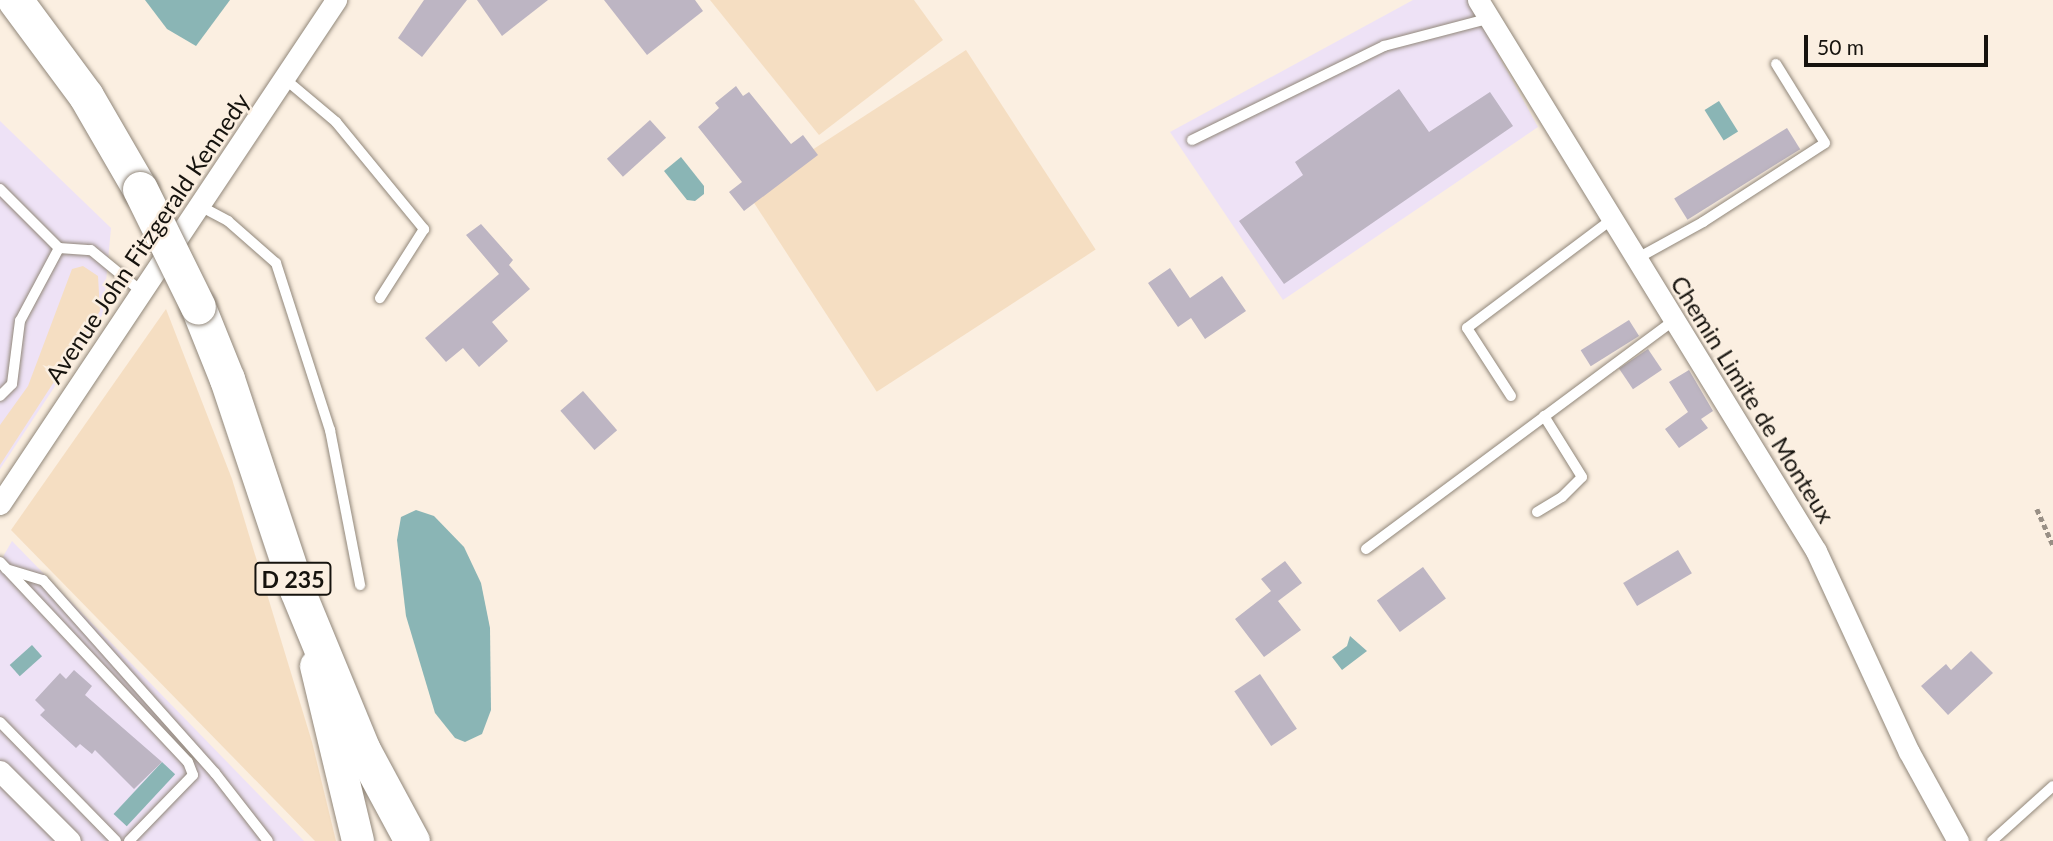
<!DOCTYPE html>
<html>
<head>
<meta charset="utf-8">
<style>
  body { margin:0 }
  #map { position:relative; width:2053px; height:841px; overflow:hidden; background:#fbefe1; font-family:Lato,sans-serif }
  div>[style] { position:absolute }
  .industrial>* { inset:0; background:#eee2f6 }
  .green>* { inset:0; background:#f5dec2; transform-origin:0 0 }
  .water>* { inset:0; background:#8ab5b5; transform-origin:0 0 }
  .building>* { inset:0; background:#bdb5c3; transform-origin:0 0 }
  .path>* { height:4.5px; margin-top:-2.25px; transform-origin:0; background:repeating-linear-gradient(90deg,#988f85 0 5px,transparent 0 8.5px) }
  .roads { filter:drop-shadow(0 0 2px #91877a) drop-shadow(0 0 2px #91877a) }
  .lane>* { height:10px; margin:-5px; padding:0 5px; transform-origin:5px; border-radius:5px; background:#fff }
  .street>* { height:21px; margin:-10.5px; padding:0 10.5px; transform-origin:10.5px; border-radius:10.5px; background:#fff }
  .secondary>* { height:32px; margin:-16px; padding:0 16px; transform-origin:16px; border-radius:16px; background:#fff }
  .primary>* { height:35px; margin:-17.5px; padding:0 17.5px; transform-origin:17.5px; border-radius:17.5px; background:#fff }
  .bridges { filter:drop-shadow(0 0 2px #91877a) drop-shadow(0 0 2px #91877a) }
  .primary-bridge>* { height:35px; margin:-17.5px; padding:0 17.5px; transform-origin:17.5px; border-radius:17.5px; background:#fff }
  span { translate:-50% -50%; white-space:nowrap; text-align:center; line-height:1.15; -webkit-text-stroke:5px #fbefe1; paint-order:stroke }
  .shield-label span { padding:2px 5px; background:#fbefe1; border:2px solid; border-radius:5px; -webkit-text-stroke-width:0 }
  .shield-label { font-size:23px; color:#16130e; font-weight:700 }
  .street-label { font-size:24px; color:#16130e }
  .scale { position:absolute; left:1804px; top:35px; width:184px; height:32px; box-sizing:border-box; border:4px solid #16130e; border-top:0; padding-left:9px; font-size:21px; line-height:24px; white-space:nowrap; color:#16130e; -webkit-text-stroke:5px #fbefe1; paint-order:stroke }
</style>
</head>
<body>
<div id="map">
  <div class="industrial">
    <div style="clip-path:polygon(1413px 0,1468px 0,1538px 127px,1283px 300px,1170px 132px)"></div>
    <div style="clip-path:polygon(0 121px,111px 228px,103px 314px,0 469px)"></div>
    <div style="clip-path:polygon(12px 541px,304px 841px,0 841px,0 562px)"></div>
  </div>
  <div class="green">
    <div style="clip-path:polygon(710px 0,914px 0,943px 40px,819px 135px)"></div>
    <div style="left:966px;top:50px;width:238px;height:261px;rotate:57deg"></div>
    <div style="clip-path:polygon(83px 266px,98px 276px,100px 311px,0 465px,0 425px,28px 386px,72px 269px)"></div>
    <div style="clip-path:polygon(166px 309px,232px 479px,312px 742px,336px 841px,315px 841px,11px 530px)"></div>
  </div>
  <div class="water">
    <div style="clip-path:polygon(145px 0,230px 0,196px 46px,167px 29px)"></div>
    <div style="left:1719px;top:101px;width:36px;height:17px;rotate:58deg"></div>
    <div style="clip-path:polygon(681px 157px,704px 186px,704px 194px,695px 201px,687px 200px,664px 171px)"></div>
    <div style="clip-path:polygon(416px 510px,434px 516px,464px 547px,481px 583px,490px 628px,491px 710px,482px 734px,465px 742px,455px 738px,435px 713px,406px 616px,397px 540px,401px 517px)"></div>
    <div style="clip-path:polygon(1350px 636px,1367px 651px,1342px 670px,1332px 657px,1347px 646px)"></div>
    <div style="left:32px;top:645px;width:15px;height:30px;rotate:48deg"></div>
    <div style="left:162px;top:762px;width:18px;height:71px;rotate:43deg"></div>
  </div>
  <div class="building">
    <div style="clip-path:polygon(424px 0,467px 0,422px 57px,398px 38px)"></div>
    <div style="clip-path:polygon(477px 0,548px 0,502px 36px)"></div>
    <div style="clip-path:polygon(604px 0,695px 0,703px 11px,647px 55px)"></div>
    <div style="clip-path:polygon(736px 86px,743px 96px,749px 92px,791px 144px,803px 135px,818px 155px,744px 211px,729px 192px,742px 182px,698px 127px,719px 108px,715px 103px)"></div>
    <div style="clip-path:polygon(1399px 89px,1429px 132px,1490px 92px,1513px 126px,1284px 284px,1239px 221px,1303px 175px,1295px 162px)"></div>
    <div style="left:650px;top:120px;width:24px;height:58px;rotate:48deg"></div>
    <div style="left:1787px;top:128px;width:25px;height:133px;rotate:58deg"></div>
    <div style="clip-path:polygon(481px 224px,513px 260px,509px 265px,530px 289px,492px 322px,508px 341px,479px 367px,463px 348px,446px 362px,425px 338px,499px 274px,466px 235px)"></div>
    <div style="clip-path:polygon(1170px 268px,1190px 298px,1222px 276px,1246px 311px,1205px 339px,1191px 318px,1178px 327px,1148px 283px)"></div>
    <div style="left:1629px;top:320px;width:19px;height:57px;rotate:58deg"></div>
    <div style="left:1648px;top:349px;width:25px;height:35px;rotate:56deg"></div>
    <div style="clip-path:polygon(1689px 370px,1713px 411px,1701px 419px,1708px 428px,1679px 448px,1665px 429px,1688px 412px,1669px 382px)"></div>
    <div style="left:583px;top:391px;width:52px;height:30px;rotate:49deg"></div>
    <div style="left:1678px;top:550px;width:27px;height:64px;rotate:59deg"></div>
    <div style="clip-path:polygon(1285px 561px,1302px 583px,1278px 601px,1301px 630px,1264px 657px,1235px 619px,1271px 591px,1261px 579px)"></div>
    <div style="left:1423px;top:567px;width:39px;height:57px;rotate:54deg"></div>
    <div style="clip-path:polygon(1971px 651px,1993px 673px,1948px 715px,1921px 686px,1946px 664px,1951px 670px)"></div>
    <div style="clip-path:polygon(74px 670px,92px 686px,85px 695px,162px 762px,134px 789px,95px 750px,92px 754px,80px 744px,76px 748px,40px 715px,45px 710px,35px 700px,60px 673px,66px 679px)"></div>
    <div style="left:1260px;top:674px;width:66px;height:31px;rotate:56deg"></div>
  </div>
  <div class="path">
    <div style="left:2037px;top:509px;width:39px;rotate:66deg"></div>
  </div>
  <div class="roads">
    <div class="lane">
      <div style="left:285px;top:79px;width:67px;rotate:40.1deg"></div>
      <div style="left:336px;top:122px;width:139px;rotate:50.6deg"></div>
      <div style="left:424px;top:229px;width:82px;rotate:122.5deg"></div>
      <div style="left:1192px;top:140px;width:214px;rotate:-26.1deg"></div>
      <div style="left:1384px;top:46px;width:106px;rotate:-14.7deg"></div>
      <div style="left:0;top:189px;width:83px;rotate:45deg"></div>
      <div style="left:59px;top:248px;width:32px;rotate:4deg"></div>
      <div style="left:91px;top:250px;width:66px;rotate:39.5deg"></div>
      <div style="left:200px;top:206px;width:32px;rotate:28deg"></div>
      <div style="left:228px;top:221px;width:64px;rotate:41.2deg"></div>
      <div style="left:276px;top:263px;width:176px;rotate:72.1deg"></div>
      <div style="left:330px;top:430px;width:158px;rotate:79deg"></div>
      <div style="left:1636px;top:259px;width:77px;rotate:-28.9deg"></div>
      <div style="left:1703px;top:222px;width:145px;rotate:-32.9deg"></div>
      <div style="left:1825px;top:143px;width:93px;rotate:-121.8deg"></div>
      <div style="left:0;top:396px;width:17px;rotate:-45deg"></div>
      <div style="left:12px;top:384px;width:64px;rotate:-82.8deg"></div>
      <div style="left:20px;top:321px;width:83px;rotate:-61.9deg"></div>
      <div style="left:1511px;top:396px;width:81px;rotate:-122.9deg"></div>
      <div style="left:1467px;top:328px;width:180px;rotate:-36.9deg"></div>
      <div style="left:1537px;top:512px;width:29px;rotate:-31deg"></div>
      <div style="left:1562px;top:497px;width:28px;rotate:-45deg"></div>
      <div style="left:1582px;top:477px;width:72px;rotate:-121.9deg"></div>
      <div style="left:1366px;top:549px;width:382px;rotate:-36.6deg"></div>
      <div style="left:0;top:562px;width:274px;rotate:46.8deg"></div>
      <div style="left:188px;top:762px;width:14px;rotate:69deg"></div>
      <div style="left:193px;top:775px;width:92px;rotate:134.1deg"></div>
      <div style="left:6px;top:569px;width:39px;rotate:17deg"></div>
      <div style="left:43px;top:580px;width:259px;rotate:48.3deg"></div>
      <div style="left:215px;top:773px;width:86px;rotate:52.1deg"></div>
      <div style="left:0;top:722px;width:166px;rotate:45.7deg"></div>
      <div style="left:1992px;top:841px;width:82px;rotate:-42deg"></div>
    </div>
    <div class="street">
      <div style="left:1478px;top:0;width:646px;rotate:58.47deg"></div>
      <div style="left:1816px;top:551px;width:221px;rotate:65.2deg"></div>
      <div style="left:1909px;top:752px;width:102px;rotate:61.2deg"></div>
      <div style="left:0;top:504px;width:606px;rotate:-56.31deg"></div>
      <div style="left:0;top:771px;width:99px;rotate:45deg"></div>
    </div>
    <div class="secondary">
      <div style="left:316px;top:666px;width:180px;rotate:76.5deg"></div>
    </div>
    <div class="primary">
      <div style="left:15px;top:0;width:119px;rotate:53.5deg"></div>
      <div style="left:86px;top:96px;width:108px;rotate:59.9deg"></div>
      <div style="left:198px;top:307px;width:78px;rotate:68.1deg"></div>
      <div style="left:227px;top:379px;width:222px;rotate:71.6deg"></div>
      <div style="left:297px;top:590px;width:173px;rotate:67.6deg"></div>
      <div style="left:363px;top:750px;width:103px;rotate:61.7deg"></div>
    </div>
  </div>
  <div class="bridges">
    <div class="primary-bridge">
      <div style="left:140px;top:189px;width:131px;rotate:63.8deg"></div>
    </div>
  </div>
  <div class="shield-label">
    <span style="left:293px;top:579px">D 235</span>
  </div>
  <div class="street-label">
    <span style="left:147px;top:238px;rotate:-56deg">Avenue John Fitzgerald Kennedy</span>
    <span style="left:1753px;top:399px;rotate:58deg">Chemin Limite de Monteux</span>
  </div>
  <div class="scale">50 m</div>
</div>
</body>
</html>
